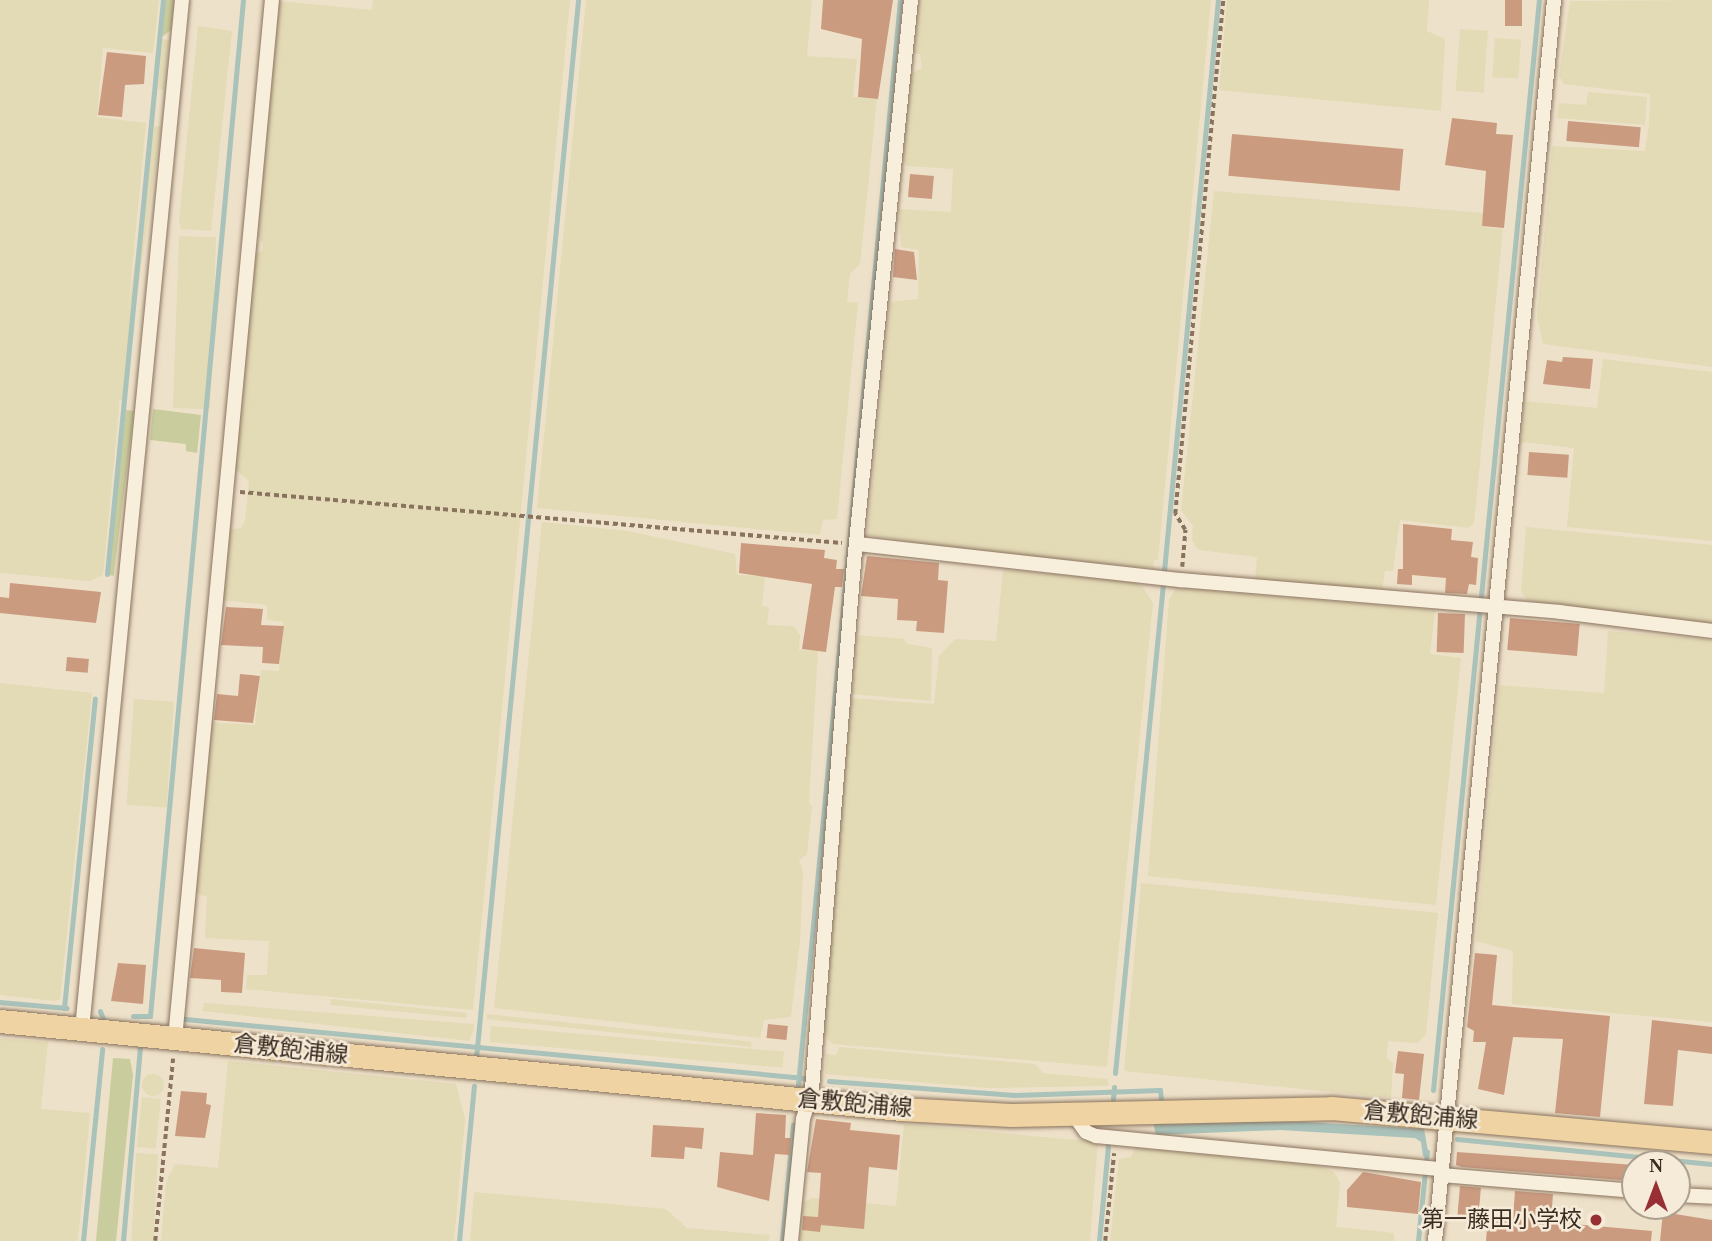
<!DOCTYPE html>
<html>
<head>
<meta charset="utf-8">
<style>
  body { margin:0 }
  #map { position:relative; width:1712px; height:1241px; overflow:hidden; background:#eee1c9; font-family:"Times New Roman","Noto Sans JP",serif }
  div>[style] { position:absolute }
  .farmland>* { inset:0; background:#e3dab6; transform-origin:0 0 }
  .round { border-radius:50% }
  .green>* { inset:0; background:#c9cc9c; transform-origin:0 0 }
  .water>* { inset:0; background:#a9c2ba }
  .stream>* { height:5px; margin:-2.5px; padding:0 2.5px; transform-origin:2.5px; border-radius:2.5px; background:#a9c2ba }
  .building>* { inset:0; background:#cb9b80; transform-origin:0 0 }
  .path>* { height:3.5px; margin-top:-1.75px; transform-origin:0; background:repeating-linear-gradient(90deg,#8a735e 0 5px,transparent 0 8.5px) }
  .roads { filter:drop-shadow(0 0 2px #8a735e) drop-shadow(0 0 2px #8a735e) }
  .minor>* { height:14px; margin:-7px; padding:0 7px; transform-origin:7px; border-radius:7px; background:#f8eedc }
  .primary>* { height:23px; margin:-11.5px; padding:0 11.5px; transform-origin:11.5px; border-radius:11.5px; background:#efd3a2 }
  .dots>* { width:19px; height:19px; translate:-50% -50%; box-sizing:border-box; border:4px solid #f5ebd8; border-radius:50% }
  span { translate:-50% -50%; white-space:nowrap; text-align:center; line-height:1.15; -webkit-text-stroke:5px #f5ebd8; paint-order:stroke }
  .street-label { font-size:23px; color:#3b2c21 }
  .poi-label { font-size:23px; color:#3b2c21 }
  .right { translate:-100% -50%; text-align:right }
  .north { position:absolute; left:1621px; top:1150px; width:70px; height:70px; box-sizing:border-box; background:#f5ebd8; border:2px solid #ab9f8f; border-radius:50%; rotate:0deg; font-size:19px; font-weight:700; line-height:28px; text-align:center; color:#3b2c21 }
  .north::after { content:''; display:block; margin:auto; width:24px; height:32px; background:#982f35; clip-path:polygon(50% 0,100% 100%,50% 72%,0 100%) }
</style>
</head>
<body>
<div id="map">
  <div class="farmland">
    <div style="clip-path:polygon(0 0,159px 0,153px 53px,103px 48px,97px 117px,146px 123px,104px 566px,103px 575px,90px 581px,0 573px)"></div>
    <div style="clip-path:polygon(373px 0,570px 0,473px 1010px,246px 989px,247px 975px,267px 975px,269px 941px,205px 938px,207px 897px,193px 892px,208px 722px,255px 725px,261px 670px,279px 671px,283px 622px,267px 620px,267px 605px,221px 600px,227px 530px,241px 528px,245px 520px,249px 481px,233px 467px,255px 254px,262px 251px,263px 243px,257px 235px,278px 1px,372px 10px)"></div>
    <div style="clip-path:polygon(586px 0,812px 0,807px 56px,857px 59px,853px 97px,877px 99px,860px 264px,850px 274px,847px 302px,858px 303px,837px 519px,823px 520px,820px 535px,537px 508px)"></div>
    <div style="clip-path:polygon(919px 0,1211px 0,1158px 560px,1154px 560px,1153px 568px,969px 551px,867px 535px,890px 302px,918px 299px,919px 250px,901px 247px,899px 209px,951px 212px,953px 169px,906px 166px,903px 157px,911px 74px,922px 68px,920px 54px,914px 53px)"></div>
    <div style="clip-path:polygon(1227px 0,1429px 0,1427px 31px,1445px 39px,1441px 111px,1219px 90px)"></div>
    <div style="clip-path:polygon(1712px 0,1712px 367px,1543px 344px,1537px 317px,1552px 146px,1645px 151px,1649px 124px,1650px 94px,1564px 84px,1559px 76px,1570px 1px)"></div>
    <div style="clip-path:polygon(198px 26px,232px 31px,211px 231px,181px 229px,179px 220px)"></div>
    <div style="left:1460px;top:29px;width:28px;height:62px;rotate:4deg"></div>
    <div style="left:1495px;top:38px;width:26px;height:39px;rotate:4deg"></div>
    <div style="clip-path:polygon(162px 39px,169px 40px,164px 90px,158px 89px)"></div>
    <div style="clip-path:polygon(1588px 92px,1647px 97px,1645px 125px,1557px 118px,1559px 103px,1586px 105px)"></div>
    <div style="left:154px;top:126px;width:7px;height:276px;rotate:8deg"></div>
    <div style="clip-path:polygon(1214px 191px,1484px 213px,1482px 227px,1503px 229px,1474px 523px,1468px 528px,1400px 520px,1393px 571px,1385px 571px,1382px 592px,1255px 579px,1257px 557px,1198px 550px,1192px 540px,1193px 526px,1181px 510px)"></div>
    <div style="left:179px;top:236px;width:37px;height:172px;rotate:2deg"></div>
    <div style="clip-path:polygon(1603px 359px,1712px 372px,1712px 541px,1567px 527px,1574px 448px,1521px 442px,1524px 401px,1597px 408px)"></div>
    <div style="clip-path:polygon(542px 522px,628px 531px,735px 554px,737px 575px,765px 576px,762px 606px,769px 607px,767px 625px,794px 626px,800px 635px,799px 650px,818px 651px,809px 803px,812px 807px,807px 854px,799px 860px,803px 872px,800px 942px,791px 1017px,764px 1020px,760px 1038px,494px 1008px)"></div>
    <div style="clip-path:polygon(1526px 527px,1712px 545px,1712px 624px,1592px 613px,1527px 600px,1521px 591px)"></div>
    <div style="clip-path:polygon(1003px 570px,1131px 581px,1142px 586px,1153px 603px,1107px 1067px,833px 1044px,822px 1034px,851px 698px,934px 704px,939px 656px,955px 639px,996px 641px)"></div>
    <div style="clip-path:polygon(1176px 588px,1435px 610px,1430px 654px,1461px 658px,1436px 905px,1148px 876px,1169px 600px)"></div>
    <div style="clip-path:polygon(1608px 631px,1712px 640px,1712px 1022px,1512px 1004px,1513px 951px,1476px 941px,1499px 685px,1604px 693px)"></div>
    <div style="clip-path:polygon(858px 635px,904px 639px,907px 644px,932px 648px,931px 701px,852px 694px)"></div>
    <div style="clip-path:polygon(0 683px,92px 693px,60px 999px,55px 1001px,0 995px)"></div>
    <div style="left:134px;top:699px;width:40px;height:106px;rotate:4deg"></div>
    <div style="clip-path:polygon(1141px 883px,1438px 913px,1426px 1034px,1418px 1043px,1388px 1041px,1387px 1058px,1393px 1063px,1391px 1098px,1124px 1071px)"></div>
    <div style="clip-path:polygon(331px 999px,467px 1013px,466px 1018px,330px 1005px)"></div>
    <div style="clip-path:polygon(204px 1003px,473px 1024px,474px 1029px,469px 1041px,203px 1011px)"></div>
    <div style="left:487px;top:1014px;width:266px;height:5px;rotate:6deg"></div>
    <div style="left:491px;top:1026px;width:294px;height:16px;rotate:5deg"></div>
    <div style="clip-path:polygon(0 1038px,48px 1042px,41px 1109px,90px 1113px,78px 1241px,0 1241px)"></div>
    <div style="clip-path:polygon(839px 1047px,1035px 1064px,1043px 1073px,1107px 1079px,1109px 1086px,988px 1088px,825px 1074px,826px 1054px,836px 1055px)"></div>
    <div style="clip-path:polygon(228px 1061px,456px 1084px,465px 1119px,454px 1241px,161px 1241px,166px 1182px,175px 1164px,218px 1168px)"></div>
    <div class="round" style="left:142px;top:1074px;width:22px;height:22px"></div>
    <div style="left:142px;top:1097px;width:19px;height:50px;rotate:6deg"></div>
    <div style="clip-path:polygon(904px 1124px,1098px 1142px,1090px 1241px,799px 1241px,803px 1203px,812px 1198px,896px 1206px)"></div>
    <div style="clip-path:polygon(1135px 1148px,1316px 1165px,1334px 1172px,1340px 1183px,1336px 1227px,1394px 1233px,1394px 1241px,1110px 1241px,1119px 1159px,1131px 1157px)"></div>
    <div style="left:136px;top:1153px;width:22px;height:88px;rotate:3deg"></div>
    <div style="clip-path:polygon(474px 1192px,666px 1209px,687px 1228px,770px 1235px,769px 1241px,470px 1241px)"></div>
  </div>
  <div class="green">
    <div style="clip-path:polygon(165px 0,174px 0,171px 30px,162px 37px)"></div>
    <div style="clip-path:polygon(153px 409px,201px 415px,197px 453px,186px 451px,186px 444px,150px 440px)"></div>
    <div style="left:126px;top:410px;width:8px;height:166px;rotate:7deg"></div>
    <div style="clip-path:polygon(113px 1058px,130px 1059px,133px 1075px,116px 1241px,96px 1241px)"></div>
  </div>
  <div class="water">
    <div style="clip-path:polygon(1153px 1122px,1305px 1122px,1424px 1129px,1429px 1157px,1423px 1156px,1421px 1142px,1415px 1138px,1280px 1130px,1156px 1135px)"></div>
  </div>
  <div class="stream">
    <div style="left:1164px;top:571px;width:574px;rotate:-84.6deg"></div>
    <div style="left:107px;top:574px;width:577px;rotate:-84.43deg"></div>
    <div style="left:0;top:1002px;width:67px;rotate:5.1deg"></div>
    <div style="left:64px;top:1008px;width:311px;rotate:-84.3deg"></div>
    <div style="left:100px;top:1011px;width:9px;rotate:69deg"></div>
    <div style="left:133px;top:1016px;width:17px"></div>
    <div style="left:150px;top:1016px;width:1020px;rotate:-84.77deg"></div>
    <div style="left:185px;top:1019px;width:622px;rotate:5.44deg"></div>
    <div style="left:476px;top:1058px;width:1063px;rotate:-84.49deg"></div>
    <div style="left:1115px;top:1073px;width:490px;rotate:-84.4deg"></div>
    <div style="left:829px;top:1081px;width:186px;rotate:4.3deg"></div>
    <div style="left:1014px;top:1095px;width:146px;rotate:-2deg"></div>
    <div style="left:1160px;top:1090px;width:9px;rotate:84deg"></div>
    <div style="left:798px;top:1085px;width:1090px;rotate:-84.63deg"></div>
    <div style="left:1433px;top:1090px;width:1095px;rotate:-84.45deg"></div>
    <div style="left:1113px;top:1099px;width:12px;rotate:-85deg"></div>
    <div style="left:1457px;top:1139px;width:256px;rotate:5.6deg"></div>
    <div style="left:83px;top:1241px;width:193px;rotate:-84.3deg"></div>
    <div style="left:123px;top:1241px;width:195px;rotate:-85deg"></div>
    <div style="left:459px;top:1241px;width:156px;rotate:-84.5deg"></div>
    <div style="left:782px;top:1241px;width:117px;rotate:-84.6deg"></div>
    <div style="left:1099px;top:1241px;width:96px;rotate:-84.6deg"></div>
    <div style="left:1418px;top:1241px;width:90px;rotate:-84.3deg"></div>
  </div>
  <div class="building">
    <div style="clip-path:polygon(823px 0,893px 0,878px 99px,858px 97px,862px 39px,821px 29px)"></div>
    <div style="left:1505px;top:0;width:17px;height:26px"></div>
    <div style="clip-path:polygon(107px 52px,146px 56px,144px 84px,125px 85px,122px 117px,98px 115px)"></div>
    <div style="clip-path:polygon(1452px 118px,1497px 123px,1496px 134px,1513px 135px,1504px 228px,1482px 226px,1486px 171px,1445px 165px)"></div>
    <div style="left:1568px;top:121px;width:73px;height:20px;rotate:5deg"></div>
    <div style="left:1232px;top:134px;width:172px;height:42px;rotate:5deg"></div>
    <div style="left:910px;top:174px;width:24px;height:23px;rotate:5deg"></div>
    <div style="clip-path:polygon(895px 249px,914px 252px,917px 280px,893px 277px)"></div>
    <div style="clip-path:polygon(1563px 357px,1593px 359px,1590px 389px,1543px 384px,1547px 360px,1562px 362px)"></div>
    <div style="left:1529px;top:452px;width:40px;height:23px;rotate:4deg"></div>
    <div style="clip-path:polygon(1403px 524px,1452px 529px,1451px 540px,1473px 542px,1471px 557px,1478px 558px,1476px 585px,1469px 584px,1467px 594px,1445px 593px,1446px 578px,1412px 575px,1412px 585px,1397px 584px,1398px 569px,1403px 569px)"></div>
    <div style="clip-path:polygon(741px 543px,825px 550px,824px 558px,837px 560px,836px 569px,844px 569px,842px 587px,835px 587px,826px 652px,802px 649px,812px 584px,739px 573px)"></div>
    <div style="clip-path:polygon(867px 556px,939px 563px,938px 580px,948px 581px,944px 633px,916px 631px,917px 621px,897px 620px,898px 599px,861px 596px)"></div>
    <div style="clip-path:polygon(10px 583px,101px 592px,96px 623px,0 613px,0 597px,9px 598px)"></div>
    <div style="clip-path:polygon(226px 607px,263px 609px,261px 625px,284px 626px,279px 664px,262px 663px,263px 647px,221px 645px)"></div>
    <div style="left:1438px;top:613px;width:27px;height:39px;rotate:2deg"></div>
    <div style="left:1510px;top:618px;width:70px;height:32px;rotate:5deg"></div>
    <div style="left:67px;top:657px;width:22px;height:14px;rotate:5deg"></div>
    <div style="clip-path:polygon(240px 674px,260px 676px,253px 723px,214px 720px,217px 694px,238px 696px)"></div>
    <div style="clip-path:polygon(194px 948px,245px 953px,242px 993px,221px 992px,221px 980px,190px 978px)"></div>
    <div style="clip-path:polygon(1475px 953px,1497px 955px,1492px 1005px,1610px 1016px,1600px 1117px,1555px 1113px,1563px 1039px,1513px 1037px,1504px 1095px,1478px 1089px,1486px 1042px,1473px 1042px,1474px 1031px,1467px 1027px)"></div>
    <div style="clip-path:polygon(118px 963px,146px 965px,143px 1004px,111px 1001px)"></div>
    <div style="clip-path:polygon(1652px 1020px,1712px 1027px,1712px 1054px,1678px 1050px,1673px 1106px,1644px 1104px)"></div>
    <div style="left:768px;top:1024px;width:20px;height:14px;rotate:6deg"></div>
    <div style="clip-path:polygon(1398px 1051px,1424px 1054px,1419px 1100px,1402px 1098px,1404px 1074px,1395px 1073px)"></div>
    <div style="clip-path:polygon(181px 1091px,207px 1093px,206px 1104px,211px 1105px,205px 1138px,175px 1136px)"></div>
    <div style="clip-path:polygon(756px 1113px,786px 1115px,785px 1138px,791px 1138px,790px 1155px,775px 1154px,769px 1201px,717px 1187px,720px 1152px,753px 1155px)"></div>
    <div style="clip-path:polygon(816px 1119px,851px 1123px,850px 1130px,900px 1135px,897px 1170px,869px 1167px,864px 1229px,821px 1225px,820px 1232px,802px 1230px,803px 1216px,818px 1217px,821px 1173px,807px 1172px)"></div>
    <div style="clip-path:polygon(653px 1125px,704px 1128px,702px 1149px,685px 1147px,684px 1159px,651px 1157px)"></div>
    <div style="clip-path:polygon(1457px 1152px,1635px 1165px,1633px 1181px,1462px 1167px,1456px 1165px)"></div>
    <div style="clip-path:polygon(1363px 1172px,1421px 1182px,1418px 1214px,1347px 1207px,1347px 1190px)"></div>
    <div style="left:1460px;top:1186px;width:21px;height:32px;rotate:5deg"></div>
    <div style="clip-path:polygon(1515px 1191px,1553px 1194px,1551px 1222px,1652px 1231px,1651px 1241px,1486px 1241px,1488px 1216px,1513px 1218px)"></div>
    <div style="clip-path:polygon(1663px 1212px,1712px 1220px,1712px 1241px,1660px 1241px)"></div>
  </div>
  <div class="path">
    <div style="left:240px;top:492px;width:604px;rotate:4.84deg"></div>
    <div style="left:1182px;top:567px;width:37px;rotate:-85deg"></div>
    <div style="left:1185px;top:530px;width:19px;rotate:-122deg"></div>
    <div style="left:1175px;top:514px;width:516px;rotate:-84.66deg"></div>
    <div style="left:155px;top:1241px;width:183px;rotate:-84.4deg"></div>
    <div style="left:1105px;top:1241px;width:88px;rotate:-84.2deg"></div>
  </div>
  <div class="roads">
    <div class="minor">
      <div style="left:858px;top:544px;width:325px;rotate:6.4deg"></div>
      <div style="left:1181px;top:580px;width:380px;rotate:4.8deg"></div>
      <div style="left:1560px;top:612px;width:153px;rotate:7.1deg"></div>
      <div style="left:82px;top:1029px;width:1034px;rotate:-84.45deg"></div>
      <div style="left:175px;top:1039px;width:1044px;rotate:-84.67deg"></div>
      <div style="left:1073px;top:1114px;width:22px;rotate:54deg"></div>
      <div style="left:1086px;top:1132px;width:11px;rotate:22deg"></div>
      <div style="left:1096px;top:1136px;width:347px;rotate:5.5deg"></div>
      <div style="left:1441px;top:1175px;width:195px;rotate:4.7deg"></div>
      <div style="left:1677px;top:1195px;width:35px;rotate:3deg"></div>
      <div style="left:791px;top:1241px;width:123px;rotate:-84.4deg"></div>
      <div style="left:803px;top:1119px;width:31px;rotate:-73deg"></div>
      <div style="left:812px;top:1089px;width:529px;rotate:-85.44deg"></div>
      <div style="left:854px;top:562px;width:565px;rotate:-84.21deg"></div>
      <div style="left:1435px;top:1241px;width:1247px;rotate:-84.52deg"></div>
    </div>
    <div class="primary">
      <div style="left:0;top:1021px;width:905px;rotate:5.58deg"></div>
      <div style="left:901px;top:1109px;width:110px;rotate:3.1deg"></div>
      <div style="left:1011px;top:1115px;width:321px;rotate:-1.2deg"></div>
      <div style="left:1332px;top:1108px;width:382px;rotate:5.1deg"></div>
    </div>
  </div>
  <div class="dots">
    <div style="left:1596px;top:1220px;background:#982f35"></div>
  </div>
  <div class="street-label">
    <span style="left:291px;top:1050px;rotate:6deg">倉敷飽浦線</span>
    <span style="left:855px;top:1104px;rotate:5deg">倉敷飽浦線</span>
    <span style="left:1421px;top:1116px;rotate:5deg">倉敷飽浦線</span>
  </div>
  <div class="poi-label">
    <span class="right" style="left:1582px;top:1220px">第一藤田小学校</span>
  </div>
  <div class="north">N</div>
</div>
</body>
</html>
